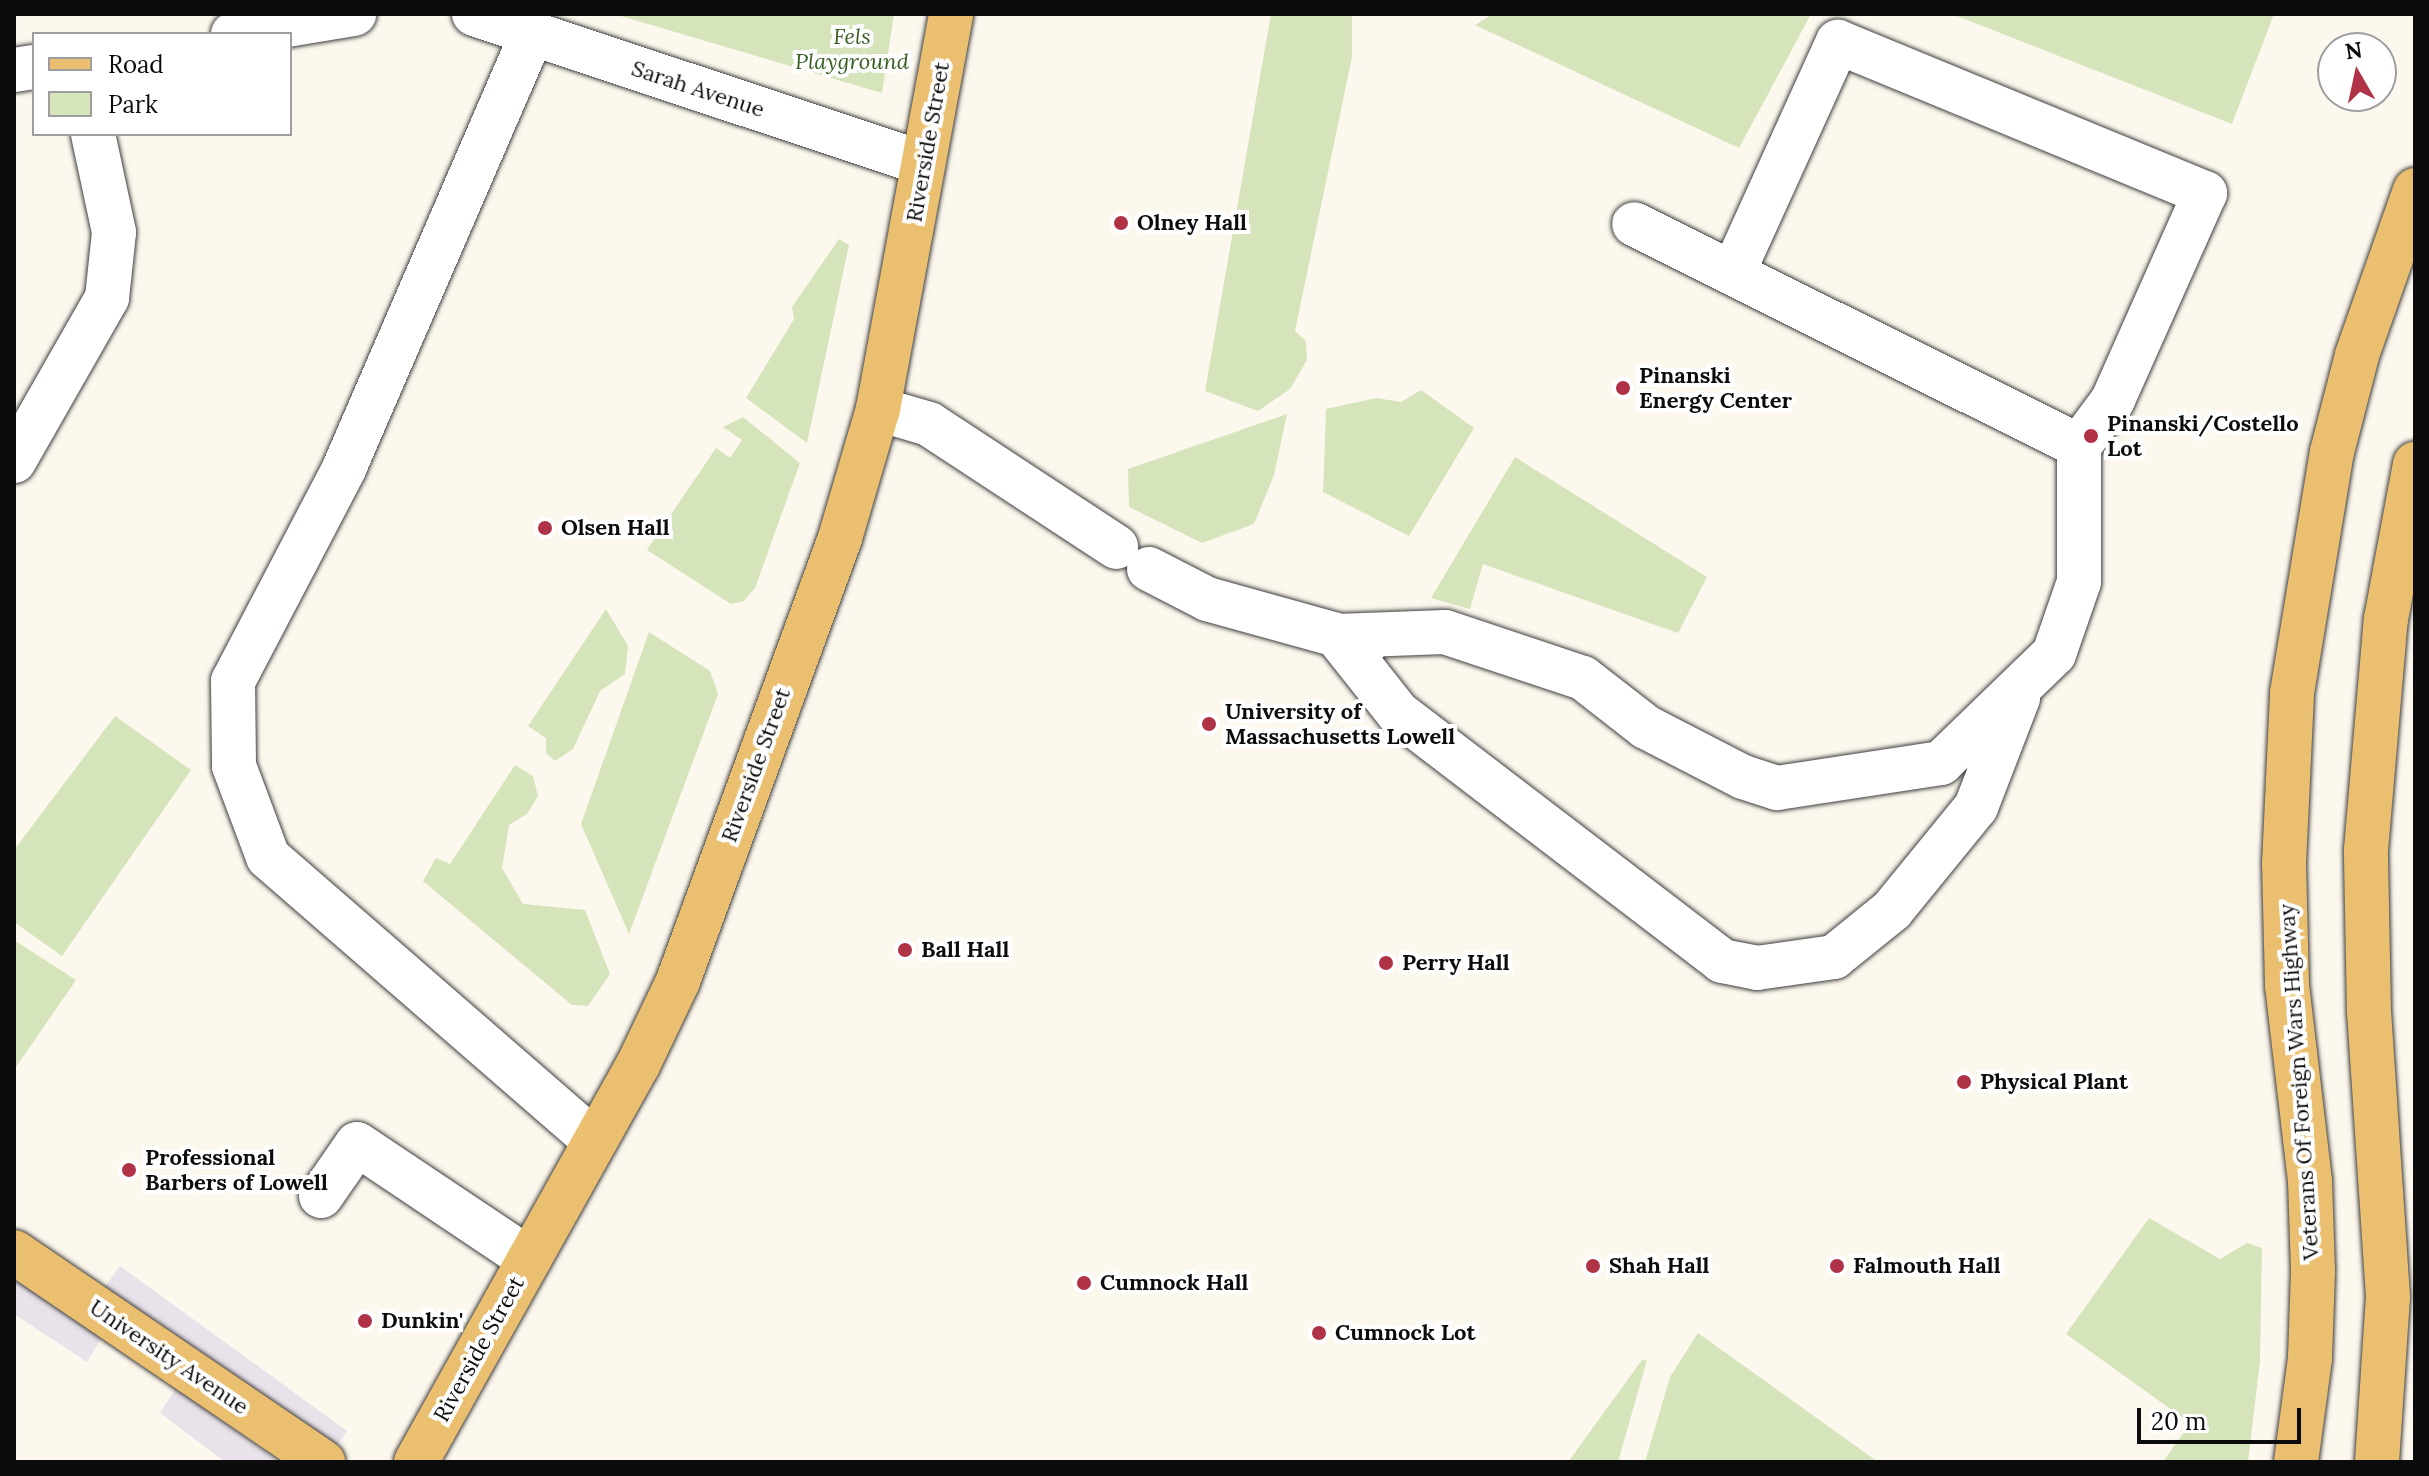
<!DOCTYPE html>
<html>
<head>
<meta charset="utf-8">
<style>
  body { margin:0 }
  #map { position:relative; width:2429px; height:1476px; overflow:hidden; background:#fdf8ee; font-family:Lora,serif }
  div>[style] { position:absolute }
  .industrial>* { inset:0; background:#e9e2ea; transform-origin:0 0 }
  .green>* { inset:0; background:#d5e4bb }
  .roads { filter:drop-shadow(0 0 2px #3f3f3f) drop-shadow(0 0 2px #3f3f3f) }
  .minor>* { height:44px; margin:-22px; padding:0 22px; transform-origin:22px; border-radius:22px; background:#fff }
  .major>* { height:44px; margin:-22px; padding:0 22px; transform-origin:22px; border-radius:22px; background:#ebbf70 }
  .dots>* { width:22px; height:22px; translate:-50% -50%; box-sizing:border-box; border:4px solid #fff; border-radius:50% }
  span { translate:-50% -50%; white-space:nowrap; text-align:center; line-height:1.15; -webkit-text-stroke:8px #fff; paint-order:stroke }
  .park-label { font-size:22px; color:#365e23; font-style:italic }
  .street-label { font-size:22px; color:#0c0c0c }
  .poi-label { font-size:22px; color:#0c0c0c; font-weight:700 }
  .left { translate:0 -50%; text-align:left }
  .frame { position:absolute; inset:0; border:16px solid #0c0c0c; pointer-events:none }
  .legend { position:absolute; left:32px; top:32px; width:260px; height:104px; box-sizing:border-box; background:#fff; border:2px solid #9e9e9e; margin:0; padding:10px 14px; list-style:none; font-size:24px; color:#0c0c0c }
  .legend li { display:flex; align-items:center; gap:16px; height:40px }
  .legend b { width:40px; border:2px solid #9e9e9e }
  .north { position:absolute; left:2317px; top:32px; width:80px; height:80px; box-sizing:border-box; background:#fff; border:2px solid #9e9e9e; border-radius:50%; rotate:351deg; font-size:22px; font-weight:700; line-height:32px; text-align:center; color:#0c0c0c }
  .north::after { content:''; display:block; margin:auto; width:28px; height:36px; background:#af3246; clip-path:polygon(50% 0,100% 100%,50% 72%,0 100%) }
  .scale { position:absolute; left:2137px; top:1408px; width:164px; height:36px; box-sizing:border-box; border:4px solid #0c0c0c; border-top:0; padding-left:10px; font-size:24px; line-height:28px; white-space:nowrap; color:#0c0c0c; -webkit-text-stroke:6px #fff; paint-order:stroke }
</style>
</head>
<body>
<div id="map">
  <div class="industrial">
    <div style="left:120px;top:1266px;width:281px;height:36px;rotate:36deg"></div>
    <div style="clip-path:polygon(14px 1274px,102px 1337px,87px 1362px,14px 1314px)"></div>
    <div style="clip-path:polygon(176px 1388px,280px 1462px,225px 1462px,160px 1413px)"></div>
  </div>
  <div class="green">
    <div style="clip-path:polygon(614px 14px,894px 14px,882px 93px)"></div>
    <div style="clip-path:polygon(1271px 14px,1352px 14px,1352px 57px,1295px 331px,1306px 341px,1307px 360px,1290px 389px,1258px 411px,1205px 391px)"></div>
    <div style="clip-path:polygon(1493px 14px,1811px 14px,1739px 148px,1475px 25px)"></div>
    <div style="clip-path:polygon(1952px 14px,2274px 14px,2232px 124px)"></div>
    <div style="clip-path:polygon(839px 239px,849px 245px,807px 443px,746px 398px,794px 319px,792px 307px)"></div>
    <div style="clip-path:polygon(1421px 390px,1474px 428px,1409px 536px,1323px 492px,1326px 409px,1376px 398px,1401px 402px)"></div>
    <div style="clip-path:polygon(1287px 414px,1274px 475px,1254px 524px,1202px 543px,1129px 507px,1128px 469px)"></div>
    <div style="clip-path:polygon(743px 417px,800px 463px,755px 588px,744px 601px,731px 604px,647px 550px,716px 448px,730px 458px,742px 440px,723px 427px)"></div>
    <div style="clip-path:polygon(1515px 457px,1707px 577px,1678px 633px,1483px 564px,1470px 609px,1431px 598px)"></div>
    <div style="clip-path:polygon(606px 609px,628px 646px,625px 674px,600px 691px,573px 749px,555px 761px,546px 753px,546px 738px,528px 726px)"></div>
    <div style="clip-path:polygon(649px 632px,710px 671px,718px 694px,629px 934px,581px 824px)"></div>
    <div style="clip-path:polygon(115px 716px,191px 770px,62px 956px,14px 922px,14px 850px)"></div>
    <div style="clip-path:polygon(515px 765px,533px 776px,538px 796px,527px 814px,509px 825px,502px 868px,523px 904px,585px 910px,610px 974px,588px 1006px,572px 1005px,423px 881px,436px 858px,450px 864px)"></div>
    <div style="clip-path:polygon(14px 940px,76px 980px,14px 1070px)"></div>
    <div style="clip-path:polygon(2149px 1218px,2220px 1259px,2247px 1243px,2262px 1248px,2260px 1361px,2248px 1462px,2163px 1462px,2190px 1423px,2066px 1334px)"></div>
    <div style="clip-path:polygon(1698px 1333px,1878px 1462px,1645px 1462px,1670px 1377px)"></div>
    <div style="clip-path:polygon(1642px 1360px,1647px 1360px,1618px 1462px,1568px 1462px)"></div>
  </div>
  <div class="roads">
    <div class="minor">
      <div style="left:474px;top:14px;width:473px;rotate:18.4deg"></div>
      <div style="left:233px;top:34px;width:123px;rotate:-9.4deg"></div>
      <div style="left:532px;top:34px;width:472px;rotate:113.4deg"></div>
      <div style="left:345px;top:467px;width:242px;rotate:117.6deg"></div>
      <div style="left:233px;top:681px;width:85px;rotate:89.3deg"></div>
      <div style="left:234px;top:766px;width:97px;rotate:69.5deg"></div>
      <div style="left:268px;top:857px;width:433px;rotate:41deg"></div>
      <div style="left:14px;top:70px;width:20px;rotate:-9deg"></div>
      <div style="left:1733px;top:273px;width:254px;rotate:-65.6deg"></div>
      <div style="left:1838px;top:42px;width:397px;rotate:22.4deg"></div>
      <div style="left:2205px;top:193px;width:227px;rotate:114deg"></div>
      <div style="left:2113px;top:400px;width:57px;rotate:126.5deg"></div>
      <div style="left:878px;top:409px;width:53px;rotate:16.4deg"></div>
      <div style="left:929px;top:424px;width:224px;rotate:33.3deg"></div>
      <div style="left:14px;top:461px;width:188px;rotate:-60.3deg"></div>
      <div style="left:107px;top:298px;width:66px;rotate:-83.9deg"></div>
      <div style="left:114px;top:232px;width:100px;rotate:-102.1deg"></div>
      <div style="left:1149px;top:569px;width:65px;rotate:27.3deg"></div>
      <div style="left:1207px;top:599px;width:165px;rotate:15.5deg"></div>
      <div style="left:1337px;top:636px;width:108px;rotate:-2.1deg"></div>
      <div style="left:1445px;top:632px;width:145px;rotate:18.4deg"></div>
      <div style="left:1583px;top:678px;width:80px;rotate:37.9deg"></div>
      <div style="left:1646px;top:727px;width:109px;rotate:27.3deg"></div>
      <div style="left:1743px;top:777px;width:36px;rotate:18deg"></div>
      <div style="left:1777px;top:788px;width:166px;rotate:-8.7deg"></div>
      <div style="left:1941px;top:763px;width:157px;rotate:-44deg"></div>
      <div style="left:2054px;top:654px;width:76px;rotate:-70.9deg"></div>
      <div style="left:2079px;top:582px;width:136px;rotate:-90deg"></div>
      <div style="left:2079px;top:446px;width:497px;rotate:-153.5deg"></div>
      <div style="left:1337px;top:636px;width:98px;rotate:51.6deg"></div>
      <div style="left:1398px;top:713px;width:408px;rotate:37.4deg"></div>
      <div style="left:1722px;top:961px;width:36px;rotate:11deg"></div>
      <div style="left:1757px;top:968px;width:78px;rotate:-8.1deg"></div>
      <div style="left:1834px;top:957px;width:75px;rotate:-39deg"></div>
      <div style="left:1892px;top:910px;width:133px;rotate:-50.8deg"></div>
      <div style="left:1976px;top:807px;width:117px;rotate:-68.9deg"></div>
      <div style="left:321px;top:1196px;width:63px;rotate:-55.3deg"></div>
      <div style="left:357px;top:1144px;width:207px;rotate:33.8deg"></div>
    </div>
    <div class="major">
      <div style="left:14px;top:1252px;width:374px;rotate:34.2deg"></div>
      <div style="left:416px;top:1462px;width:455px;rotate:-60.8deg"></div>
      <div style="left:638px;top:1065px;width:93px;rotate:-64.5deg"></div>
      <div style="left:678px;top:981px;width:472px;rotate:-69.9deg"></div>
      <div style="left:840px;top:538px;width:134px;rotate:-73.6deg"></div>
      <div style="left:878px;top:409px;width:402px;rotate:-79.5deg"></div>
      <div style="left:2296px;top:1462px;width:105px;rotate:-82.3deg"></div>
      <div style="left:2310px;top:1358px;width:87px;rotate:-88deg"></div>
      <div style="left:2313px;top:1271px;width:90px;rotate:-91.9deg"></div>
      <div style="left:2310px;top:1181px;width:197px;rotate:-96.7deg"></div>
      <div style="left:2287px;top:985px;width:121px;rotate:-91.4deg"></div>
      <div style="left:2284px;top:864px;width:171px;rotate:-87.3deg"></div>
      <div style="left:2292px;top:693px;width:244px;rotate:-80.6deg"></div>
      <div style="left:2332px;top:452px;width:100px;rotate:-75.5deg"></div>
      <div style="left:2357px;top:355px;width:175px;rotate:-70.6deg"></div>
      <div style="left:2377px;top:1462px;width:165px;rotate:-86.2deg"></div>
      <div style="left:2388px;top:1297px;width:285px;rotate:-93.8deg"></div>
      <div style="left:2369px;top:1013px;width:163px;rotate:-91.1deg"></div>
      <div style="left:2366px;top:850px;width:232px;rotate:-85.1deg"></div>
      <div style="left:2386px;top:619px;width:158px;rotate:-79.4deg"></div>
    </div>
  </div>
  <div class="dots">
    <div style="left:1121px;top:223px;background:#af3246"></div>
    <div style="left:1623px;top:388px;background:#af3246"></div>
    <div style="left:2091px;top:436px;background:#af3246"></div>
    <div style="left:545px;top:528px;background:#af3246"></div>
    <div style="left:1209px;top:724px;background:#af3246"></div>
    <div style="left:905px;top:950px;background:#af3246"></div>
    <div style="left:1386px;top:963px;background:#af3246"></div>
    <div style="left:1964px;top:1082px;background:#af3246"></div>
    <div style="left:129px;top:1170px;background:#af3246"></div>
    <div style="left:1593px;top:1266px;background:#af3246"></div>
    <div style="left:1837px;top:1266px;background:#af3246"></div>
    <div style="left:1084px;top:1283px;background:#af3246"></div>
    <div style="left:365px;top:1321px;background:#af3246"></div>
    <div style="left:1319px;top:1333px;background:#af3246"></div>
  </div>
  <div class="park-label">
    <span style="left:852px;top:49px">Fels<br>Playground</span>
  </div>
  <div class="street-label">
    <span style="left:698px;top:89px;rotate:18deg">Sarah Avenue</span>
    <span style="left:928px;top:142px;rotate:-80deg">Riverside Street</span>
    <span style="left:756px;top:765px;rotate:-70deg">Riverside Street</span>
    <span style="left:2299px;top:1082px;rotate:-94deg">Veterans Of Foreign Wars Highway</span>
    <span style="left:479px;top:1349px;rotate:-61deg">Riverside Street</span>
    <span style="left:169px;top:1357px;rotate:34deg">University Avenue</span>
  </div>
  <div class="poi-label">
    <span class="left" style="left:1137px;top:223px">Olney Hall</span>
    <span class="left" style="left:1639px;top:388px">Pinanski<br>Energy Center</span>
    <span class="left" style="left:2107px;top:436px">Pinanski/Costello<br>Lot</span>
    <span class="left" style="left:561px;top:528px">Olsen Hall</span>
    <span class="left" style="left:1225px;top:724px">University of<br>Massachusetts Lowell</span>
    <span class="left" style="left:921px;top:950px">Ball Hall</span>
    <span class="left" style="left:1402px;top:963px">Perry Hall</span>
    <span class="left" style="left:1980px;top:1082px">Physical Plant</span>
    <span class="left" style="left:145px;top:1170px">Professional<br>Barbers of Lowell</span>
    <span class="left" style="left:1609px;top:1266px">Shah Hall</span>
    <span class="left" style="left:1853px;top:1266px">Falmouth Hall</span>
    <span class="left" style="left:1100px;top:1283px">Cumnock Hall</span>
    <span class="left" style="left:381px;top:1321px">Dunkin'</span>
    <span class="left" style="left:1335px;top:1333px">Cumnock Lot</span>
  </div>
  <div class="frame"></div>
  <ul class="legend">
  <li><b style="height:10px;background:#ebbf70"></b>Road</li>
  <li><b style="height:22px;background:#d5e4bb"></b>Park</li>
  </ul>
  <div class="north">N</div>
  <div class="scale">20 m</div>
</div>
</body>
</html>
